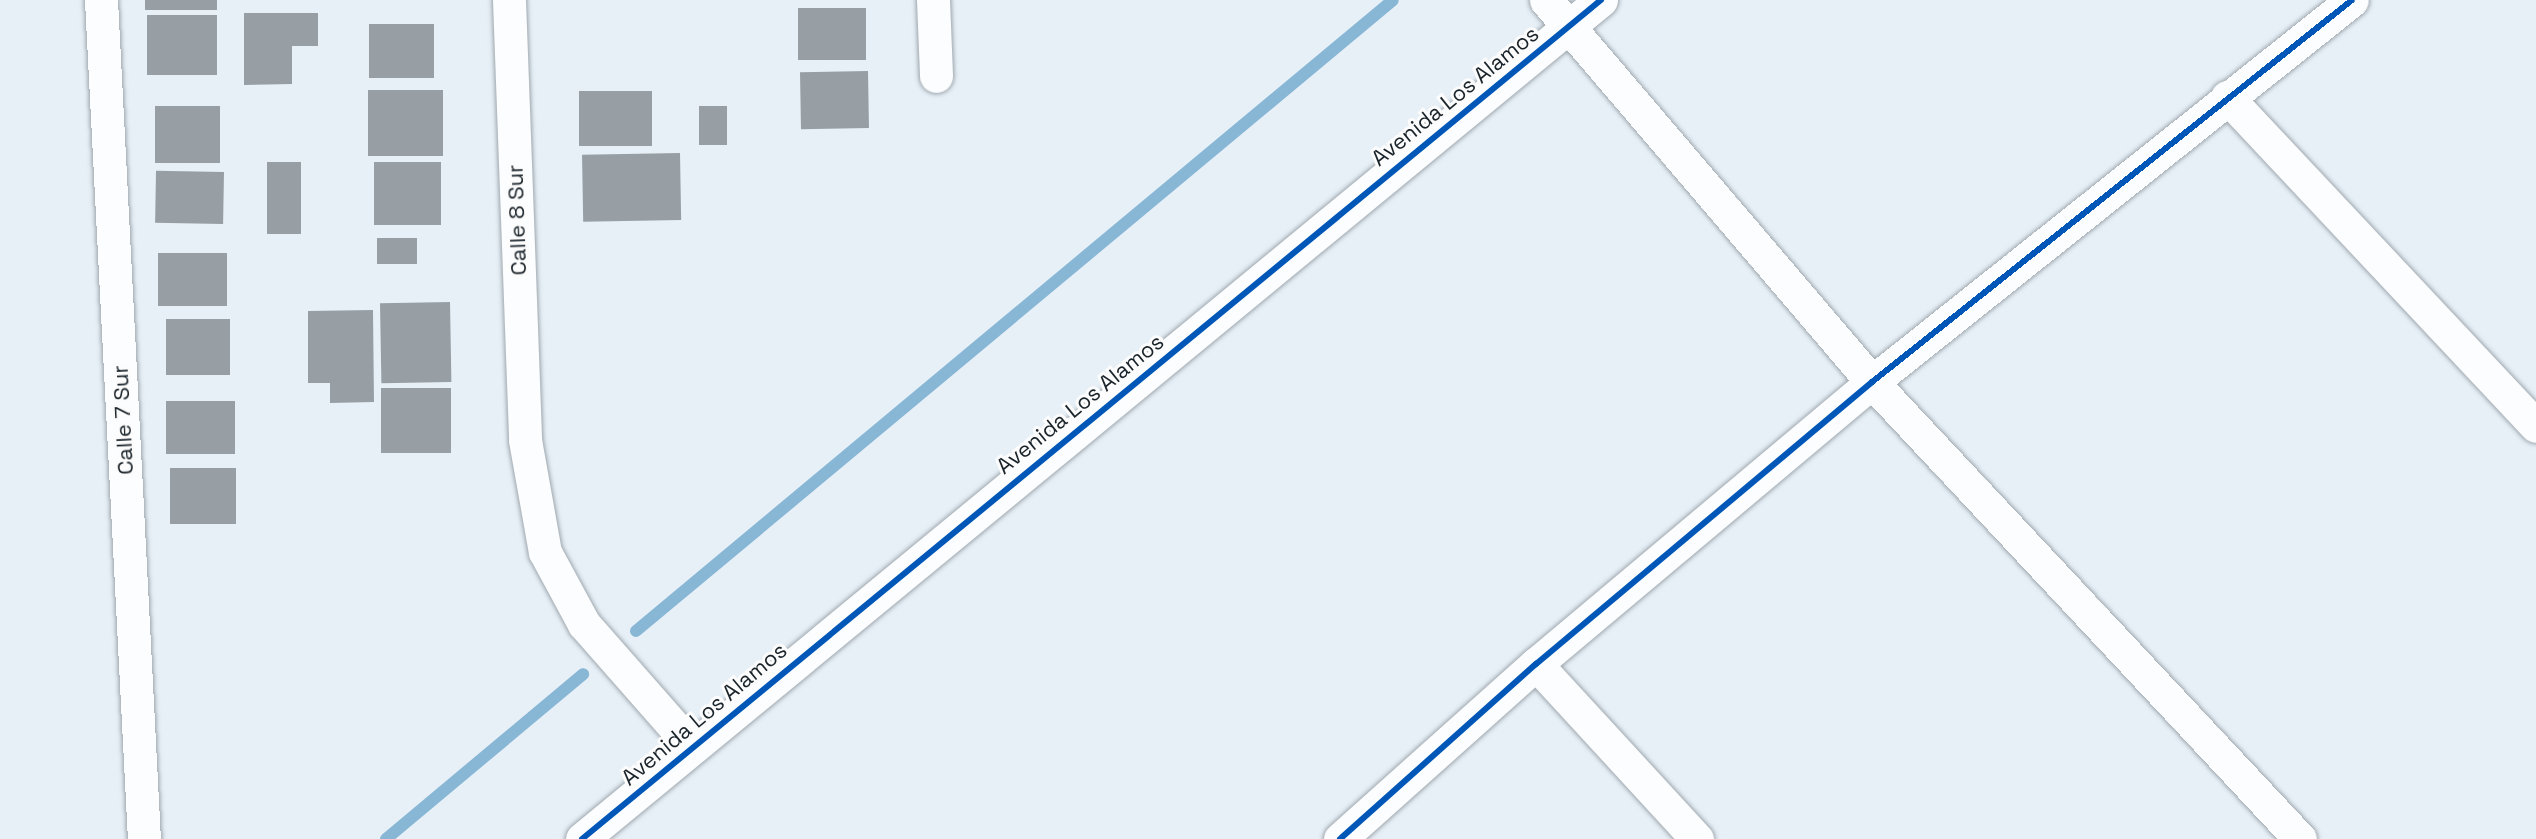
<!DOCTYPE html>
<html>
<head>
<meta charset="utf-8">
<style>
  body { margin:0 }
  #map { position:relative; width:2536px; height:839px; overflow:hidden; background:#e7f0f7; font-family:"Space Grotesk",sans-serif }
  div>[style] { position:absolute }
  .stream>* { height:12px; margin:-6px; padding:0 6px; transform-origin:6px; border-radius:6px; background:#88b6d5 }
  .building>* { inset:0; background:#979fa5; transform-origin:0 0 }
  .roads { filter:drop-shadow(0 0 2px #a0a8af) drop-shadow(0 0 2px #a0a8af) }
  .minor>* { height:33px; margin:-16.5px; padding:0 16.5px; transform-origin:16.5px; border-radius:16.5px; background:#fbfdfe }
  .cycleway>* { height:6px; margin:-3px; padding:0 3px; transform-origin:3px; border-radius:3px; background:#0057b8 }
  span { translate:-50% -50%; white-space:nowrap; text-align:center; line-height:1.15; -webkit-text-stroke:6px #fcfcfc; paint-order:stroke }
  .street-label { font-size:22px; color:#19232a }
</style>
</head>
<body>
<div id="map">
  <div class="stream">
    <div style="left:636px;top:631px;width:985px;rotate:-39.81deg"></div>
    <div style="left:386px;top:839px;width:257px;rotate:-39.9deg"></div>
  </div>
  <div class="building">
    <div style="left:145px;top:0;width:72px;height:10px"></div>
    <div style="left:866px;top:8px;width:52px;height:68px;rotate:90deg"></div>
    <div style="clip-path:polygon(244px 13px,318px 13px,318px 46px,292px 46px,292px 84px,244px 85px)"></div>
    <div style="left:147px;top:15px;width:70px;height:60px"></div>
    <div style="left:369px;top:24px;width:65px;height:54px"></div>
    <div style="left:868px;top:71px;width:57px;height:68px;rotate:89deg"></div>
    <div style="left:368px;top:90px;width:75px;height:66px"></div>
    <div style="left:652px;top:91px;width:55px;height:73px;rotate:90deg"></div>
    <div style="left:155px;top:106px;width:65px;height:57px"></div>
    <div style="left:699px;top:106px;width:28px;height:39px"></div>
    <div style="left:680px;top:153px;width:67px;height:98px;rotate:89deg"></div>
    <div style="left:267px;top:162px;width:34px;height:72px"></div>
    <div style="left:374px;top:162px;width:67px;height:63px"></div>
    <div style="left:224px;top:172px;width:52px;height:68px;rotate:91deg"></div>
    <div style="left:377px;top:238px;width:40px;height:26px"></div>
    <div style="left:158px;top:253px;width:69px;height:53px"></div>
    <div style="left:450px;top:302px;width:80px;height:70px;rotate:89deg"></div>
    <div style="clip-path:polygon(373px 310px,374px 402px,330px 403px,330px 383px,308px 383px,308px 311px)"></div>
    <div style="left:166px;top:319px;width:64px;height:56px"></div>
    <div style="left:381px;top:388px;width:70px;height:65px"></div>
    <div style="left:166px;top:401px;width:69px;height:53px"></div>
    <div style="left:170px;top:468px;width:66px;height:56px"></div>
  </div>
  <div class="roads">
    <div class="minor">
      <div style="left:101px;top:0;width:840px;rotate:87.07deg"></div>
      <div style="left:509px;top:0;width:440px;rotate:87.9deg"></div>
      <div style="left:525px;top:440px;width:114px;rotate:79.9deg"></div>
      <div style="left:545px;top:552px;width:82px;rotate:61.6deg"></div>
      <div style="left:584px;top:624px;width:164px;rotate:48.7deg"></div>
      <div style="left:933px;top:0;width:76px;rotate:87.7deg"></div>
      <div style="left:1546px;top:0;width:502px;rotate:49.52deg"></div>
      <div style="left:1872px;top:382px;width:626px;rotate:46.88deg"></div>
      <div style="left:2227px;top:97px;width:451px;rotate:46.8deg"></div>
      <div style="left:1536px;top:664px;width:238px;rotate:47.4deg"></div>
      <div style="left:582px;top:839px;width:1320px;rotate:-39.47deg"></div>
      <div style="left:1340px;top:839px;width:263px;rotate:-41.8deg"></div>
      <div style="left:1536px;top:664px;width:439px;rotate:-40deg"></div>
      <div style="left:1872px;top:382px;width:613px;rotate:-38.51deg"></div>
    </div>
  </div>
  <div class="cycleway">
    <div style="left:582px;top:839px;width:1320px;rotate:-39.47deg"></div>
    <div style="left:1340px;top:839px;width:263px;rotate:-41.8deg"></div>
    <div style="left:1536px;top:664px;width:439px;rotate:-40deg"></div>
    <div style="left:1872px;top:382px;width:613px;rotate:-38.51deg"></div>
  </div>
  <div class="street-label">
    <span style="left:1455px;top:96px;rotate:-39deg">Avenida Los Alamos</span>
    <span style="left:517px;top:220px;rotate:-92deg">Calle 8 Sur</span>
    <span style="left:1080px;top:404px;rotate:-39deg">Avenida Los Alamos</span>
    <span style="left:123px;top:420px;rotate:-93deg">Calle 7 Sur</span>
    <span style="left:704px;top:714px;rotate:-40deg">Avenida Los Alamos</span>
  </div>
</div>
</body>
</html>
